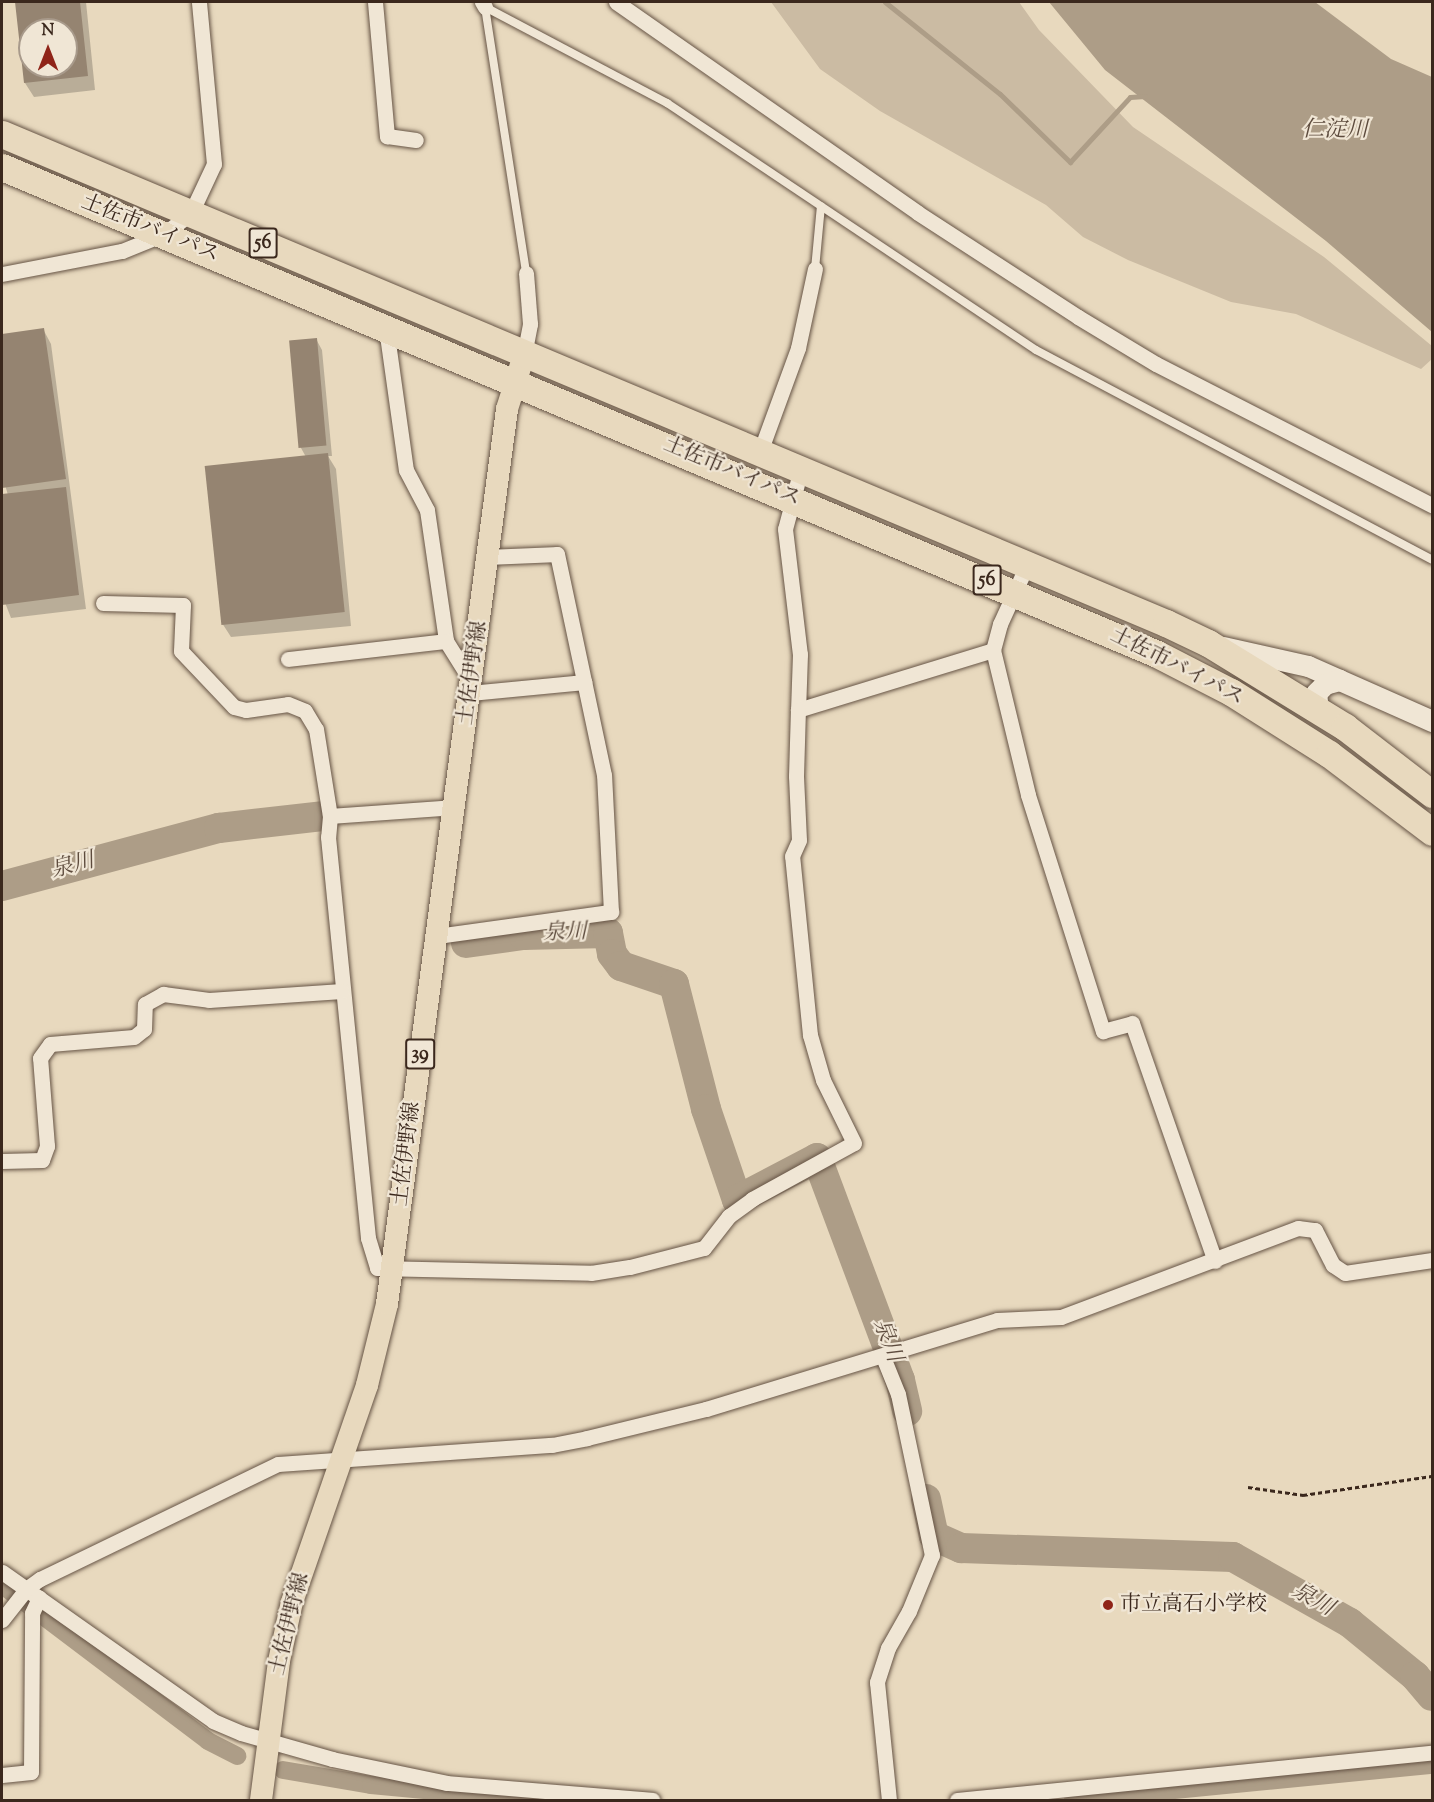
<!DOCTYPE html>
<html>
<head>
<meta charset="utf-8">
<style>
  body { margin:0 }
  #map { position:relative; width:1434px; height:1802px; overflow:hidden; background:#e8d9be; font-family:"Sorts Mill Goudy","Noto Serif JP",serif }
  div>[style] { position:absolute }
  .green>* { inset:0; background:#cbbba3 }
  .water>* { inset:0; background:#ad9d87 }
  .shadow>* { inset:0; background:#0003 }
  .stream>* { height:5px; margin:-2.5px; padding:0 2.5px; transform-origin:2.5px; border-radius:2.5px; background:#ad9d87 }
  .canal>* { height:18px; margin:-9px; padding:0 9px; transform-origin:9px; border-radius:9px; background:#ad9d87 }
  .river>* { height:30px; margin:-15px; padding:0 15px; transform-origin:15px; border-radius:15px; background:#ad9d87 }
  .building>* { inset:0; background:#958471; transform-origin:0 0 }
  .path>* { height:3px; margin-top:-1.5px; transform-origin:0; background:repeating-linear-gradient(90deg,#3b281d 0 4.5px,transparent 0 7.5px) }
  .roads { filter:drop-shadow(0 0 2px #665445) drop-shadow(0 0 2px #665445) }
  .lane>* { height:8px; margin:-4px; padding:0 4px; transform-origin:4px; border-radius:4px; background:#f0e6d5 }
  .street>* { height:15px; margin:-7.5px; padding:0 7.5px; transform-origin:7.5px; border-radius:7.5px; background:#f0e6d5 }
  .secondary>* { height:21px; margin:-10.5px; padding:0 10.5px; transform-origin:10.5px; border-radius:10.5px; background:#f0e6d5 }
  .primary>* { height:22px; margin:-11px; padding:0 11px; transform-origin:11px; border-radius:11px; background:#e8d9be }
  .highway>* { height:27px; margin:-13.5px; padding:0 13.5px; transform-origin:13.5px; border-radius:13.5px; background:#e8d9be }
  .dots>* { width:16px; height:16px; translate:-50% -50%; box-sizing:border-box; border:3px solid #f0e6d5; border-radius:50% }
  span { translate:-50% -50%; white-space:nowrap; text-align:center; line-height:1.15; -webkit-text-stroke:4.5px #f0e6d5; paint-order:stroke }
  .shield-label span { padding:2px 4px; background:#f0e6d5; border:2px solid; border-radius:4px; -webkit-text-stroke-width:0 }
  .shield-label { font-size:20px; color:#3b281d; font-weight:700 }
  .street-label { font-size:21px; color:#3b281d }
  .poi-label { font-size:21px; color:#3b281d }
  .left { translate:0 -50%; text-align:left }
  .water-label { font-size:22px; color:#5d4b3d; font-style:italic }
  .frame { position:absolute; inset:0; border:3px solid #3b281d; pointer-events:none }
  .north { position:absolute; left:18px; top:18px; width:60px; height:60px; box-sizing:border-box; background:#f0e6d5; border:2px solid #a89a8b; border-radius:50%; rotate:0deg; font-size:16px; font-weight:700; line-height:24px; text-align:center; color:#3b281d }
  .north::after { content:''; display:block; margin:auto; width:21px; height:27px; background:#8f2418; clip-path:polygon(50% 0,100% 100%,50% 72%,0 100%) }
</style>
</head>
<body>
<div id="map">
  <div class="green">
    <div style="clip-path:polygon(771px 2px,1019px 2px,1039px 30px,1133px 127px,1324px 257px,1432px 346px,1432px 359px,1421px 369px,1296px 314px,1231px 302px,1128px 260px,1083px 237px,1046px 205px,880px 111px,820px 69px)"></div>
  </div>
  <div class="water">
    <div style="clip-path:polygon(1049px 2px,1315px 2px,1391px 59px,1432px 77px,1432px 332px,1326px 241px,1105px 70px)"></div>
  </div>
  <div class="shadow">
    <div style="clip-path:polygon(evenodd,17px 2px,86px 2px,95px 90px,34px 97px,25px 83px,17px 2px,30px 30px,66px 30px,66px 66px,30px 66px,30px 30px)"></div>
    <div style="clip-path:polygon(43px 329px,51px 344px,86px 609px,11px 618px,2px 595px,2px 496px,8px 495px,2px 475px,2px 336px)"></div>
    <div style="clip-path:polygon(316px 339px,322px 350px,332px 456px,328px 456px,336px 469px,351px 626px,231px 637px,222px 623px,306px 457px,301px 448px,291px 341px)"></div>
  </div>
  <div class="stream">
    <div style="left:885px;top:2px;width:147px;rotate:38.7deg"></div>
    <div style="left:1000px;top:94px;width:98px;rotate:44.2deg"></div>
    <div style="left:1070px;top:162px;width:88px;rotate:-47.3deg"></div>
    <div style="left:1130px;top:97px;width:15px;rotate:-4deg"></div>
  </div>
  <div class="canal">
    <div style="left:2px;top:1585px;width:258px;rotate:37.1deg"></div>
    <div style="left:208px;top:1741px;width:33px;rotate:27deg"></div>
    <div style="left:283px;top:1770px;width:89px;rotate:9.7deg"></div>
    <div style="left:371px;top:1785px;width:160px;rotate:5.4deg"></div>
    <div style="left:1073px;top:1800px;width:361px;rotate:-5.6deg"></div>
  </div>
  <div class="river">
    <div style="left:2px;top:886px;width:225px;rotate:-15deg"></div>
    <div style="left:219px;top:828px;width:104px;rotate:-6.6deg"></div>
    <div style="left:466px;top:943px;width:58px;rotate:-8deg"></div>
    <div style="left:523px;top:935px;width:85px;rotate:-1.3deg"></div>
    <div style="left:608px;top:933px;width:21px;rotate:79deg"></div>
    <div style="left:612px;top:954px;width:15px;rotate:53deg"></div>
    <div style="left:621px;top:966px;width:56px;rotate:18.8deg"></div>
    <div style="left:674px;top:984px;width:129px;rotate:75.6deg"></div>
    <div style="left:706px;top:1109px;width:96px;rotate:71.2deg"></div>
    <div style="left:737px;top:1200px;width:90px;rotate:-27.7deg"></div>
    <div style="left:817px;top:1158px;width:237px;rotate:69.5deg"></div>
    <div style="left:900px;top:1380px;width:32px;rotate:77deg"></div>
    <div style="left:926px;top:1499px;width:38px;rotate:78deg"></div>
    <div style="left:934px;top:1536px;width:30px;rotate:24deg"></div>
    <div style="left:961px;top:1548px;width:272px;rotate:1.9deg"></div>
    <div style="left:1233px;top:1557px;width:134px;rotate:29.4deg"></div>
    <div style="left:1350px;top:1623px;width:84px;rotate:39.2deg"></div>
    <div style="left:1415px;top:1676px;width:26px;rotate:50deg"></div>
  </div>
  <div class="building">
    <div style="clip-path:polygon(evenodd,15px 2px,80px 2px,88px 76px,24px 83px,15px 2px,30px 30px,66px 30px,66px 66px,30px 66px,30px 30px)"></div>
    <div style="clip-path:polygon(44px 328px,66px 479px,2px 488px,2px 334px)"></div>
    <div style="left:317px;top:338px;width:108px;height:28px;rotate:85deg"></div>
    <div style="left:328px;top:453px;width:160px;height:124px;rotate:84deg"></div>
    <div style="clip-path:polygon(66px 487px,79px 595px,2px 605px,2px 494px)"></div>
  </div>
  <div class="path">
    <div style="left:1248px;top:1487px;width:56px;rotate:8.3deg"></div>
    <div style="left:1303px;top:1495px;width:130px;rotate:-8.4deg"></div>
  </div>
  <div class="roads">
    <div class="lane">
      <div style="left:485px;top:7px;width:206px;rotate:27.8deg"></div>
      <div style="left:667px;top:103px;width:444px;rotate:33.8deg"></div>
      <div style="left:1036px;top:350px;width:448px;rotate:27.9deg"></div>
      <div style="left:485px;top:7px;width:269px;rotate:81.2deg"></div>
      <div style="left:815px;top:269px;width:63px;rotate:-84.6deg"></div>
    </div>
    <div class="street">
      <div style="left:375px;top:2px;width:135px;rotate:84.9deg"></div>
      <div style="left:387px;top:136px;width:29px;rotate:8deg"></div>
      <div style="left:482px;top:2px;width:6px;rotate:59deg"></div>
      <div style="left:616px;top:2px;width:368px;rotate:34.9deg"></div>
      <div style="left:918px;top:213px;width:191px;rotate:33deg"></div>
      <div style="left:1078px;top:317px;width:91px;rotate:31.1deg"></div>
      <div style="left:1156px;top:364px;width:310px;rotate:27.1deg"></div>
      <div style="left:2px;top:274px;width:122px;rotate:-10.9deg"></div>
      <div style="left:122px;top:251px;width:45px;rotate:-22deg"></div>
      <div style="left:164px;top:234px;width:34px;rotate:-38deg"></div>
      <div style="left:191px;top:213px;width:54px;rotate:-64.9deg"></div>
      <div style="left:214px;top:164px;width:163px;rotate:-95.3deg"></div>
      <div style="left:386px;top:328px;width:143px;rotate:82deg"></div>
      <div style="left:406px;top:470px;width:45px;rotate:62.3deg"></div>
      <div style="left:427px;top:510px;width:132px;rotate:81.7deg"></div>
      <div style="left:446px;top:641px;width:47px;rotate:58deg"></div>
      <div style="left:524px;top:355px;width:32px;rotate:-79deg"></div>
      <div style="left:530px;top:324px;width:51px;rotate:-94.5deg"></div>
      <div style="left:760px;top:452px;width:111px;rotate:-69.9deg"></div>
      <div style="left:798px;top:348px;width:81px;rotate:-77.9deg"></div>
      <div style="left:801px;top:469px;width:62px;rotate:104.9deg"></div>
      <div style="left:785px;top:529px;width:126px;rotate:83.2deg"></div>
      <div style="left:800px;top:654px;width:56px;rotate:92deg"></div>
      <div style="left:798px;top:710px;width:204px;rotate:-17.1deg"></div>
      <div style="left:1027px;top:565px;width:65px;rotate:114.6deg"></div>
      <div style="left:1000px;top:624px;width:27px;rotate:105deg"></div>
      <div style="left:993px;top:650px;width:149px;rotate:76.4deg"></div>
      <div style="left:1028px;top:795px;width:248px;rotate:72.4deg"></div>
      <div style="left:1103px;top:1031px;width:30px;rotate:-15deg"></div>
      <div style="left:1132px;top:1023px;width:252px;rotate:70.8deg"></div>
      <div style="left:103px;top:603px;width:80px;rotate:1.4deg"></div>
      <div style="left:183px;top:605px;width:46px;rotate:92.5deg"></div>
      <div style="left:181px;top:651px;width:77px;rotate:46.6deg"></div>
      <div style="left:234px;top:707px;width:12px;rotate:14deg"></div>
      <div style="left:246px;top:710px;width:42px;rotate:-8.1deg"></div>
      <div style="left:288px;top:704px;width:18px;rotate:22deg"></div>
      <div style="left:305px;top:711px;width:21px;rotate:59deg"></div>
      <div style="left:316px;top:729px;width:88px;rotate:80.9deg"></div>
      <div style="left:330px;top:816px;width:21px;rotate:95deg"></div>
      <div style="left:328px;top:837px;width:403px;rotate:84.3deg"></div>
      <div style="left:368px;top:1238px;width:31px;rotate:73deg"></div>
      <div style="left:377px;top:1268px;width:214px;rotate:1.3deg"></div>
      <div style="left:591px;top:1273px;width:39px;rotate:-9deg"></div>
      <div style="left:630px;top:1267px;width:76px;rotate:-14.4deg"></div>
      <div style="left:704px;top:1248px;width:41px;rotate:-52deg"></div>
      <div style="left:729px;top:1216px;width:29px;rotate:-36deg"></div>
      <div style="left:752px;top:1199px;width:116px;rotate:-28.8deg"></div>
      <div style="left:854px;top:1143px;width:70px;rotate:-116.2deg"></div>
      <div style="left:823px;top:1080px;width:47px;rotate:-106.1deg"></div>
      <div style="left:810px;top:1035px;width:180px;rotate:-95.7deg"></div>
      <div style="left:792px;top:856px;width:17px;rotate:-66deg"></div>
      <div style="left:799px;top:840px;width:64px;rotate:-92.7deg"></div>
      <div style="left:796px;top:776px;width:66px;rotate:-88.3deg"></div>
      <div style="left:288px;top:659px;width:159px;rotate:-6.5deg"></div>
      <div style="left:470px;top:693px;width:115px;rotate:-5.5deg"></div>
      <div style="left:330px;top:816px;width:125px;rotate:-4.1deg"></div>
      <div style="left:437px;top:936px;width:176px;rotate:-7.9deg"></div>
      <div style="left:611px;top:912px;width:137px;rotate:-92.9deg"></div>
      <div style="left:604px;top:775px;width:226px;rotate:-102deg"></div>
      <div style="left:557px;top:554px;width:69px;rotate:177.5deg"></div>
      <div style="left:2px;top:1161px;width:40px;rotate:-1.4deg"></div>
      <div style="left:42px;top:1160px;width:15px;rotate:-70deg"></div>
      <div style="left:47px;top:1146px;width:88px;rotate:-94.5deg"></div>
      <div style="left:40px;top:1058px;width:17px;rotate:-54deg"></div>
      <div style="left:50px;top:1044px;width:84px;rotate:-4.8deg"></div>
      <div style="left:134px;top:1037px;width:13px;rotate:-39deg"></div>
      <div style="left:144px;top:1029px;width:25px;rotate:-88deg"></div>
      <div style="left:145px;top:1004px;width:21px;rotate:-29deg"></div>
      <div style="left:163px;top:994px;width:46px;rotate:7.4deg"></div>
      <div style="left:209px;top:1000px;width:133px;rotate:-3.9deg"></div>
      <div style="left:883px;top:1357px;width:40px;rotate:68deg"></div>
      <div style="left:898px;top:1394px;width:165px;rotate:78.1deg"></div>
      <div style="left:932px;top:1555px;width:61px;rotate:112.3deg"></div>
      <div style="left:909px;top:1611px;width:43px;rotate:119.6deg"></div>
      <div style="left:888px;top:1648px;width:36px;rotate:108deg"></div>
      <div style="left:877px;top:1682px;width:119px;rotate:84.2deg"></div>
      <div style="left:2px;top:1572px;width:258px;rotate:35.2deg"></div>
      <div style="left:213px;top:1721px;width:30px;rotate:23deg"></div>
      <div style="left:241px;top:1733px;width:95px;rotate:15.9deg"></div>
      <div style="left:332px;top:1759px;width:117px;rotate:11.8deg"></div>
      <div style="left:447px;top:1783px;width:206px;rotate:4.7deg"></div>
      <div style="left:2px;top:1620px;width:39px;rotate:-52deg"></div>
      <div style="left:26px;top:1589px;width:17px;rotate:-36deg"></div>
      <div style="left:40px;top:1579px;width:264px;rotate:-25.8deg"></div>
      <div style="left:278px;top:1464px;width:275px;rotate:-4deg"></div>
      <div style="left:552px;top:1445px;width:36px;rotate:-11deg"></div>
      <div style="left:587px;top:1438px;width:122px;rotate:-13.7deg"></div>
      <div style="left:706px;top:1409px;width:304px;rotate:-17deg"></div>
      <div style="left:997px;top:1320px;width:64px;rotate:-2.7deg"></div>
      <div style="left:1061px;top:1317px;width:253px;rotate:-20.6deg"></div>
      <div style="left:1298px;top:1228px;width:17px;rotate:7deg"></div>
      <div style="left:1315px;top:1230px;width:39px;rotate:63deg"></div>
      <div style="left:1333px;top:1265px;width:14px;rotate:34deg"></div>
      <div style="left:1345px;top:1273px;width:88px;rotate:-8.5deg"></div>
      <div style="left:2px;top:1775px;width:29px;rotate:-6deg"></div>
      <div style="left:31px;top:1772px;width:159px;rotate:-89.6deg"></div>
      <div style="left:32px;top:1613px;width:17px;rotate:-65deg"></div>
      <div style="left:957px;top:1800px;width:477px;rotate:-5.7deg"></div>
    </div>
    <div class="secondary">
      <div style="left:1223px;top:647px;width:87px;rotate:12.6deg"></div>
      <div style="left:1308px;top:666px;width:136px;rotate:23.9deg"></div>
      <div style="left:1318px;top:711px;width:18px;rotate:-96deg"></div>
      <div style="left:1316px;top:693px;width:13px;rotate:-45deg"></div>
      <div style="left:1325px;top:684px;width:15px;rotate:-16deg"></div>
    </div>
    <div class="primary">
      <div style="left:261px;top:1800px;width:140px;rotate:-82.6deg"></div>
      <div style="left:279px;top:1661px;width:60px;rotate:-77.6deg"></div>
      <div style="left:292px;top:1602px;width:230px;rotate:-70.9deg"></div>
      <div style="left:367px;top:1385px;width:83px;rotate:-76.1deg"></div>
      <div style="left:387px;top:1304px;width:903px;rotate:-82.36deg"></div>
      <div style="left:507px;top:409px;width:57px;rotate:-72.5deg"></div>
    </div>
    <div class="highway">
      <div style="left:2px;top:134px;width:1263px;rotate:22.79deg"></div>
      <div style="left:1166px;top:623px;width:47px;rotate:25.5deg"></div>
      <div style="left:1208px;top:643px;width:161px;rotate:31.5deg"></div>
      <div style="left:1345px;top:727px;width:110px;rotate:37.6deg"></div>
      <div style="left:2px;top:167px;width:1253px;rotate:22.86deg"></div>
      <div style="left:1157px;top:654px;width:83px;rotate:27.2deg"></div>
      <div style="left:1231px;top:692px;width:116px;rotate:32.3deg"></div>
      <div style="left:1329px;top:754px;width:129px;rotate:37.1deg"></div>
    </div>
  </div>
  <div class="dots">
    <div style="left:1108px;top:1605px;background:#8f2418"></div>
  </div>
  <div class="shield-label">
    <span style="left:263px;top:243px">56</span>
    <span style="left:987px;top:580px">56</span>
    <span style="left:420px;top:1054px">39</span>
  </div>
  <div class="street-label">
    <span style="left:150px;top:229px;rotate:22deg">土佐市バイパス</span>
    <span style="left:732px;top:472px;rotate:23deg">土佐市バイパス</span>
    <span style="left:1177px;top:667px;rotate:27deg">土佐市バイパス</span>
    <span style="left:473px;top:673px;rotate:-82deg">土佐伊野線</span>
    <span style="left:407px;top:1154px;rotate:-83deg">土佐伊野線</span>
    <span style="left:290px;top:1624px;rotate:-76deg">土佐伊野線</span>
  </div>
  <div class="poi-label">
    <span class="left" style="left:1120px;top:1605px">市立高石小学校</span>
  </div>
  <div class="water-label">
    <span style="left:1335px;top:132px">仁淀川</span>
    <span style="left:73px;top:867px;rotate:-15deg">泉川</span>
    <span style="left:565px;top:934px;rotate:-2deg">泉川</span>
    <span style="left:886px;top:1341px;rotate:69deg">泉川</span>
    <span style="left:1312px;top:1601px;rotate:29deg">泉川</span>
  </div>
  <div class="frame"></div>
  <div class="north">N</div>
</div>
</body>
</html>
